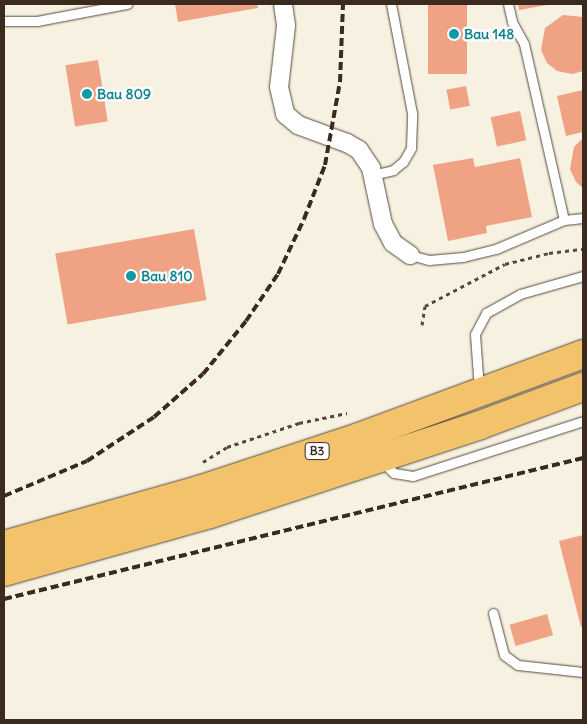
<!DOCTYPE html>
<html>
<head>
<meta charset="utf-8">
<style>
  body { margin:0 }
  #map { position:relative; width:587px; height:724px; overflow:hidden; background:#f6f1e1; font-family:Delius,sans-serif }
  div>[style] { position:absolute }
  .building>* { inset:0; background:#efa284; transform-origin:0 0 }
  .path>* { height:3px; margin-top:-1.5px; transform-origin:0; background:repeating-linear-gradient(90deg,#57483b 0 4px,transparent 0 8px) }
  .roads { filter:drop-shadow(0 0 1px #57483b) drop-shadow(0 0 1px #57483b) }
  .service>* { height:9px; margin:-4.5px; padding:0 4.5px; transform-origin:4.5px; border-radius:4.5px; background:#fff }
  .minor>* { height:18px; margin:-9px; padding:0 9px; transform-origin:9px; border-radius:9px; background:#fff }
  .primary>* { height:28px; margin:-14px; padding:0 14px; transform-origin:14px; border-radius:14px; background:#f2c36a }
  .rail>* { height:4px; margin-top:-2px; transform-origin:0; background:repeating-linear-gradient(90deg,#3b2a1e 0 8px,transparent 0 12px) }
  .dots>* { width:14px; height:14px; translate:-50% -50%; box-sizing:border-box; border:2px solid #fff; border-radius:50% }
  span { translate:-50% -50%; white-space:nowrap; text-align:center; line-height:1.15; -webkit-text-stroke:4.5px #fff; paint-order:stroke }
  .shield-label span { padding:1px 4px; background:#fff; border:1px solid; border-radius:4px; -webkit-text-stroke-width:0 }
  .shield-label { font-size:12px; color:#3b2a1e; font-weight:700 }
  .culture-label { font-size:14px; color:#0d838f; font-weight:700 }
  .left { translate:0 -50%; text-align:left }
  .frame { position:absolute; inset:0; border:5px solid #3b2a1e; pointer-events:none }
</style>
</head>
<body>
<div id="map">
  <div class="building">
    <div style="clip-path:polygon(175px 4px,257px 4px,258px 8px,178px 22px)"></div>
    <div style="left:428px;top:4px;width:39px;height:70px"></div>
    <div style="clip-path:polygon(518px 4px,546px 4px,547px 5px,519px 10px)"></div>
    <div style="clip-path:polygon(563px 15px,583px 17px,583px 71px,572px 74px,557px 71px,547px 63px,541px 50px,545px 28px)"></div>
    <div style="left:98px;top:60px;width:62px;height:33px;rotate:81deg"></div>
    <div style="left:466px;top:86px;width:20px;height:20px;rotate:79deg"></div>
    <div style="clip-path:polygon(583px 90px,583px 132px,566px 136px,557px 96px)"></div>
    <div style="left:520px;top:111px;width:30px;height:30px;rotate:78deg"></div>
    <div style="clip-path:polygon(583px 138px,583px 188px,576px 182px,570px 169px,574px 147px)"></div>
    <div style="clip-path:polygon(473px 158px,475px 167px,520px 158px,532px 217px,486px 226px,487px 233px,448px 241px,433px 165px)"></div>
    <div style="left:194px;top:229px;width:72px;height:141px;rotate:80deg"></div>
    <div style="clip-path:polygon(583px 535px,583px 627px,581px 627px,559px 541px)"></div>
    <div style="left:547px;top:614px;width:22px;height:39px;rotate:74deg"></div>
  </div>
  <div class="path">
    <div style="left:422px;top:325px;width:19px;rotate:-81deg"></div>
    <div style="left:425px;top:306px;width:90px;rotate:-27.7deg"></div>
    <div style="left:505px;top:264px;width:45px;rotate:-14deg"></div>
    <div style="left:549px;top:253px;width:34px;rotate:-7deg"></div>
    <div style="left:203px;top:462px;width:28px;rotate:-32deg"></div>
    <div style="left:227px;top:447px;width:76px;rotate:-18.4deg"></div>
    <div style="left:299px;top:423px;width:49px;rotate:-11.8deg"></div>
  </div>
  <div class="roads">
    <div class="service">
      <div style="left:508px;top:4px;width:18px;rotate:77deg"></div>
      <div style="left:512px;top:22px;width:25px;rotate:61deg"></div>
      <div style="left:524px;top:44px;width:180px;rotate:77.2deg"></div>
      <div style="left:564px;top:220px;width:19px;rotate:-6deg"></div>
      <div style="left:4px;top:21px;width:33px"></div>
      <div style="left:37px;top:21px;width:92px;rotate:-10.7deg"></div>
      <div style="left:372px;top:175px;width:22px;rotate:-13deg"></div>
      <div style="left:393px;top:170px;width:13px;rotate:-39deg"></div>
      <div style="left:403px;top:162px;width:16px;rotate:-60deg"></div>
      <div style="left:411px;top:148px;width:35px;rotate:-88deg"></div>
      <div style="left:412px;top:113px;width:111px;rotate:-100.9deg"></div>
      <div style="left:410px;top:255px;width:20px;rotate:15deg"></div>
      <div style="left:429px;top:260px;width:34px;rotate:-5deg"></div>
      <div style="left:463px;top:257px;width:36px;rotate:-14deg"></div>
      <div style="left:498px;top:248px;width:72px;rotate:-23deg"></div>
      <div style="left:479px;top:390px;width:56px;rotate:-94.1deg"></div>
      <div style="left:475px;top:334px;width:24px;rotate:-62deg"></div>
      <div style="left:486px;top:313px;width:39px;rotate:-29deg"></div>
      <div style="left:520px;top:294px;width:66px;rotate:-15.9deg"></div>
      <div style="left:382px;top:462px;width:16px;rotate:43deg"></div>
      <div style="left:394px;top:473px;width:19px;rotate:9deg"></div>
      <div style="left:413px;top:476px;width:179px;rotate:-17.9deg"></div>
      <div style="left:493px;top:613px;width:43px;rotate:75.3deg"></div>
      <div style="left:504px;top:655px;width:17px;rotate:36deg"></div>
      <div style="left:518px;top:665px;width:65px;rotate:6.1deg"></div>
    </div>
    <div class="minor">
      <div style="left:283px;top:4px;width:22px;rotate:82deg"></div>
      <div style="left:286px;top:26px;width:61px;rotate:96.5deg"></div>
      <div style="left:279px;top:87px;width:28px;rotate:77deg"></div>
      <div style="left:285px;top:114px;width:17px;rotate:40deg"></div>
      <div style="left:298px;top:125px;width:52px;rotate:20.2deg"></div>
      <div style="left:347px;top:143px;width:14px;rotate:30deg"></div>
      <div style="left:359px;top:150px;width:22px;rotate:56deg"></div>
      <div style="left:371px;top:168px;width:57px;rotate:77.9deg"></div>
      <div style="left:383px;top:224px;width:21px;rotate:62deg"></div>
      <div style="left:393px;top:243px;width:21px;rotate:35deg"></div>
    </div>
    <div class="primary">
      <div style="left:4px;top:545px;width:203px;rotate:-15.8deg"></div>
      <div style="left:199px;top:490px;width:169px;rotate:-18.3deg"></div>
      <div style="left:359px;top:437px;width:239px;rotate:-20.3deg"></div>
      <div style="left:4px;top:572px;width:214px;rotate:-15.7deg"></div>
      <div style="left:210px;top:514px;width:284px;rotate:-18.2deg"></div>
      <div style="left:480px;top:425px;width:110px;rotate:-20.3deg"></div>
    </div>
  </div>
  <div class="rail">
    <div style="left:4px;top:496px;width:90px;rotate:-22.9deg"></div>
    <div style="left:87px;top:461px;width:80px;rotate:-33.3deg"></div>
    <div style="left:154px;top:417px;width:65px;rotate:-41.3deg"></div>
    <div style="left:203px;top:374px;width:68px;rotate:-50.9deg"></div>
    <div style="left:246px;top:321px;width:57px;rotate:-55.8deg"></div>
    <div style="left:278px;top:274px;width:61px;rotate:-64.7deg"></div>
    <div style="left:304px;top:219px;width:58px;rotate:-68.7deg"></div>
    <div style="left:325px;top:165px;width:84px;rotate:-79.8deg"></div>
    <div style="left:340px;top:82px;width:78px;rotate:-87.8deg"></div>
    <div style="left:4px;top:599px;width:596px;rotate:-13.69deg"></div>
  </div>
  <div class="dots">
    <div style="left:454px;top:34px;background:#0f9aa8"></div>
    <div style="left:87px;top:94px;background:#0f9aa8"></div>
    <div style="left:131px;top:276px;background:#0f9aa8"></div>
  </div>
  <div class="shield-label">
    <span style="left:317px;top:451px">B3</span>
  </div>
  <div class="culture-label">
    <span class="left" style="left:464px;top:34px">Bau 148</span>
    <span class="left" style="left:97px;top:94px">Bau 809</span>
    <span class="left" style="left:141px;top:276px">Bau 810</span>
  </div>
  <div class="frame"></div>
</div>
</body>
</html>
